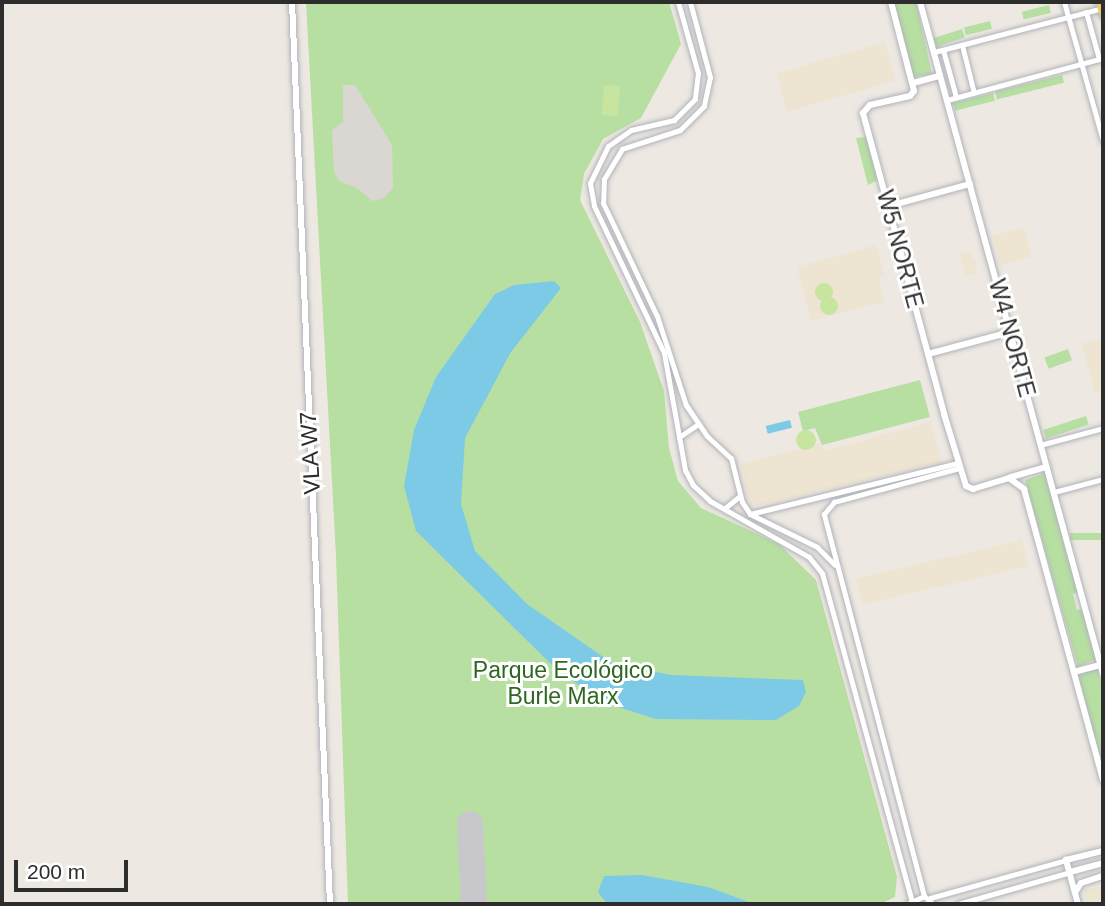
<!DOCTYPE html>
<html>
<head>
<meta charset="utf-8">
<style>
  body { margin:0 }
  #map { position:relative; width:1105px; height:906px; overflow:hidden; background:#ede8e1; font-family:Helvetica,sans-serif }
  div>[style] { position:absolute }
  .education>* { inset:0; background:#ede4d2; transform-origin:0 0 }
  .green>* { inset:0; background:#b7dfa2; transform-origin:0 0 }
  .pitch>* { inset:0; background:#c7e59f; transform-origin:0 0 }
  .round { border-radius:50% }
  .plaza>* { inset:0; background:#dad7d3 }
  .water>* { inset:0; background:#7dcae6; transform-origin:0 0 }
  .runway>* { height:26px; margin:-13px; padding:0 13px; transform-origin:13px; border-radius:13px; background:#c8c7cb }
  .roads { filter:drop-shadow(0 0 2px #b1b3bc) drop-shadow(0 0 2px #b1b3bc) }
  .tertiary>* { height:5px; margin:-2.5px; padding:0 2.5px; transform-origin:2.5px; border-radius:2.5px; background:#fff }
  .secondary>* { height:6px; margin:-3px; padding:0 3px; transform-origin:3px; border-radius:3px; background:#fff }
  .primary>* { height:7px; margin:-3.5px; padding:0 3.5px; transform-origin:3.5px; border-radius:3.5px; background:#e6ca6d }
  span { translate:-50% -50%; white-space:nowrap; text-align:center; line-height:1.15; -webkit-text-stroke:6px #fff; paint-order:stroke }
  .street-label { font-size:23px; color:#2d2d2d }
  .park-label { font-size:23px; color:#2f6621 }
  .frame { position:absolute; inset:0; border:4px solid #2d2d2d; pointer-events:none }
  .scale { position:absolute; left:14px; top:860px; width:114px; height:32px; box-sizing:border-box; border:4px solid #2d2d2d; border-top:0; padding-left:9px; font-size:21px; line-height:24px; white-space:nowrap; color:#2d2d2d; -webkit-text-stroke:5px #fff; paint-order:stroke }
</style>
</head>
<body>
<div id="map">
  <div class="education">
    <div style="left:885px;top:42px;width:40px;height:113px;rotate:74deg"></div>
    <div style="left:1024px;top:227px;width:31px;height:33px;rotate:75deg"></div>
    <div style="clip-path:polygon(876px 245px,884px 275px,879px 279px,884px 302px,811px 321px,797px 267px)"></div>
    <div style="clip-path:polygon(968px 251px,976px 263px,975px 274px,966px 276px,959px 253px)"></div>
    <div style="clip-path:polygon(1103px 338px,1103px 390px,1095px 393px,1082px 344px)"></div>
    <div style="clip-path:polygon(931px 422px,942px 462px,751px 507px,740px 464px,821px 443px,824px 451px)"></div>
    <div style="left:1022px;top:540px;width:27px;height:170px;rotate:77deg"></div>
    <div style="clip-path:polygon(1103px 886px,1103px 904px,1088px 904px,1084px 890px)"></div>
  </div>
  <div class="green">
    <div style="clip-path:polygon(306px 2px,669px 2px,681px 44px,641px 118px,603px 139px,584px 174px,580px 200px,640px 322px,664px 391px,669px 448px,678px 481px,701px 508px,779px 544px,816px 580px,897px 877px,895px 897px,880px 904px,348px 904px,336px 556px)"></div>
    <div style="clip-path:polygon(893px 2px,916px 2px,932px 74px,913px 77px)"></div>
    <div style="left:1049px;top:5px;width:8px;height:28px;rotate:76deg"></div>
    <div style="left:990px;top:21px;width:8px;height:27px;rotate:76deg"></div>
    <div style="left:962px;top:29px;width:9px;height:30px;rotate:72deg"></div>
    <div style="left:1062px;top:75px;width:8px;height:69px;rotate:76deg"></div>
    <div style="left:993px;top:93px;width:8px;height:41px;rotate:76deg"></div>
    <div style="clip-path:polygon(866px 137px,878px 180px,868px 185px,856px 138px)"></div>
    <div style="left:1068px;top:349px;width:12px;height:25px;rotate:70deg"></div>
    <div style="clip-path:polygon(920px 380px,930px 417px,822px 445px,815px 428px,803px 431px,798px 412px)"></div>
    <div style="left:1086px;top:416px;width:9px;height:45px;rotate:72deg"></div>
    <div style="clip-path:polygon(1045px 473px,1078px 592px,1073px 594px,1077px 610px,1083px 609px,1096px 659px,1078px 667px,1025px 480px)"></div>
    <div style="left:1103px;top:533px;width:7px;height:33px;rotate:90deg"></div>
    <div style="clip-path:polygon(1096px 668px,1103px 685px,1103px 769px,1078px 674px)"></div>
  </div>
  <div class="pitch">
    <div style="left:604px;top:85px;width:16px;height:30px;rotate:4deg"></div>
    <div class="round" style="left:815px;top:283px;width:18px;height:18px"></div>
    <div class="round" style="left:820px;top:297px;width:18px;height:18px"></div>
    <div class="round" style="left:796px;top:430px;width:20px;height:20px"></div>
  </div>
  <div class="plaza">
    <div style="clip-path:polygon(343px 85px,355px 85px,392px 145px,393px 188px,384px 198px,372px 201px,357px 188px,339px 181px,334px 171px,332px 130px,343px 122px)"></div>
  </div>
  <div class="water">
    <div style="clip-path:polygon(554px 281px,561px 288px,511px 352px,465px 438px,461px 504px,475px 551px,527px 604px,612px 663px,671px 675px,803px 680px,806px 692px,799px 706px,776px 720px,656px 719px,602px 702px,555px 668px,416px 531px,404px 486px,414px 430px,436px 377px,495px 294px,514px 285px)"></div>
    <div style="left:790px;top:420px;width:8px;height:25px;rotate:76deg"></div>
    <div style="clip-path:polygon(642px 875px,708px 887px,754px 904px,607px 904px,598px 892px,604px 876px)"></div>
  </div>
  <div class="runway">
    <div style="left:470px;top:824px;width:80px;rotate:87.1deg"></div>
  </div>
  <div class="roads">
    <div class="tertiary">
      <div style="left:678px;top:2px;width:74px;rotate:74.3deg"></div>
      <div style="left:698px;top:73px;width:26px;rotate:97deg"></div>
      <div style="left:695px;top:99px;width:30px;rotate:135deg"></div>
      <div style="left:674px;top:120px;width:44px;rotate:166.9deg"></div>
      <div style="left:631px;top:130px;width:28px;rotate:145deg"></div>
      <div style="left:608px;top:146px;width:41px;rotate:115.9deg"></div>
      <div style="left:590px;top:183px;width:23px;rotate:80deg"></div>
      <div style="left:594px;top:206px;width:163px;rotate:64.5deg"></div>
      <div style="left:664px;top:353px;width:119px;rotate:79.8deg"></div>
      <div style="left:685px;top:470px;width:17px;rotate:62deg"></div>
      <div style="left:693px;top:485px;width:23px;rotate:43deg"></div>
      <div style="left:710px;top:501px;width:114px;rotate:29.5deg"></div>
      <div style="left:809px;top:557px;width:21px;rotate:51deg"></div>
      <div style="left:822px;top:573px;width:338px;rotate:74.7deg"></div>
      <div style="left:690px;top:2px;width:78px;rotate:75.1deg"></div>
      <div style="left:710px;top:77px;width:30px;rotate:102deg"></div>
      <div style="left:704px;top:106px;width:34px;rotate:135deg"></div>
      <div style="left:680px;top:130px;width:61px;rotate:161.9deg"></div>
      <div style="left:622px;top:149px;width:35px;rotate:121deg"></div>
      <div style="left:604px;top:179px;width:24px;rotate:92deg"></div>
      <div style="left:603px;top:203px;width:125px;rotate:64.5deg"></div>
      <div style="left:657px;top:316px;width:94px;rotate:72deg"></div>
      <div style="left:686px;top:405px;width:37px;rotate:56deg"></div>
      <div style="left:707px;top:436px;width:33px;rotate:43deg"></div>
      <div style="left:731px;top:458px;width:45px;rotate:76deg"></div>
      <div style="left:742px;top:502px;width:14px;rotate:56deg"></div>
      <div style="left:750px;top:514px;width:75px;rotate:26.2deg"></div>
      <div style="left:817px;top:547px;width:25px;rotate:45deg"></div>
      <div style="left:1064px;top:2px;width:144px;rotate:74.3deg"></div>
      <div style="left:1086px;top:12px;width:49px;rotate:74.5deg"></div>
      <div style="left:962px;top:45px;width:49px;rotate:76deg"></div>
      <div style="left:943px;top:50px;width:49px;rotate:74.5deg"></div>
      <div style="left:934px;top:52px;width:175px;rotate:-14.6deg"></div>
      <div style="left:947px;top:100px;width:162px;rotate:-15.1deg"></div>
      <div style="left:679px;top:437px;width:23px;rotate:-34deg"></div>
      <div style="left:1040px;top:445px;width:65px;rotate:-15.1deg"></div>
      <div style="left:1054px;top:492px;width:51px;rotate:-14.9deg"></div>
      <div style="left:725px;top:508px;width:19px;rotate:-39deg"></div>
      <div style="left:750px;top:514px;width:214px;rotate:-13.8deg"></div>
      <div style="left:924px;top:896px;width:395px;rotate:-104.7deg"></div>
      <div style="left:824px;top:514px;width:16px;rotate:-50deg"></div>
      <div style="left:834px;top:502px;width:130px;rotate:-15.2deg"></div>
      <div style="left:930px;top:898px;width:141px;rotate:-15.6deg"></div>
      <div style="left:907px;top:904px;width:19px;rotate:-25deg"></div>
      <div style="left:924px;top:896px;width:12px;rotate:42deg"></div>
      <div style="left:958px;top:904px;width:116px;rotate:-15.9deg"></div>
    </div>
    <div class="secondary">
      <div style="left:292px;top:2px;width:903px;rotate:87.59deg"></div>
      <div style="left:891px;top:2px;width:92px;rotate:75.5deg"></div>
      <div style="left:914px;top:91px;width:6px;rotate:129deg"></div>
      <div style="left:910px;top:96px;width:41px;rotate:167.3deg"></div>
      <div style="left:870px;top:105px;width:11px;rotate:131deg"></div>
      <div style="left:863px;top:113px;width:312px;rotate:74.9deg"></div>
      <div style="left:944px;top:414px;width:75px;rotate:73deg"></div>
      <div style="left:966px;top:486px;width:8px;rotate:23deg"></div>
      <div style="left:973px;top:489px;width:38px;rotate:-17deg"></div>
      <div style="left:1009px;top:478px;width:19px;rotate:36deg"></div>
      <div style="left:1024px;top:489px;width:302px;rotate:74.8deg"></div>
      <div style="left:920px;top:2px;width:696px;rotate:74.77deg"></div>
      <div style="left:913px;top:83px;width:28px;rotate:-15deg"></div>
      <div style="left:889px;top:206px;width:84px;rotate:-15.2deg"></div>
      <div style="left:928px;top:354px;width:85px;rotate:-15deg"></div>
      <div style="left:1011px;top:477px;width:37px;rotate:-16deg"></div>
      <div style="left:1074px;top:672px;width:28px;rotate:-15deg"></div>
      <div style="left:1070px;top:872px;width:34px;rotate:-15deg"></div>
      <div style="left:1076px;top:891px;width:9px;rotate:-58deg"></div>
      <div style="left:1081px;top:883px;width:23px;rotate:-18deg"></div>
      <div style="left:1078px;top:904px;width:46px;rotate:-105.3deg"></div>
      <div style="left:1066px;top:860px;width:38px;rotate:-14deg"></div>
    </div>
    <div class="primary">
      <div style="left:1099px;top:2px;width:14px;rotate:73deg"></div>
    </div>
  </div>
  <div class="street-label">
    <span style="left:900px;top:249px;rotate:75deg">W5 NORTE</span>
    <span style="left:1012px;top:338px;rotate:75deg">W4 NORTE</span>
    <span style="left:310px;top:453px;rotate:-93deg">VLA W7</span>
  </div>
  <div class="park-label">
    <span style="left:563px;top:683px">Parque Ecológico<br>Burle Marx</span>
  </div>
  <div class="frame"></div>
  <div class="scale">200 m</div>
</div>
</body>
</html>
